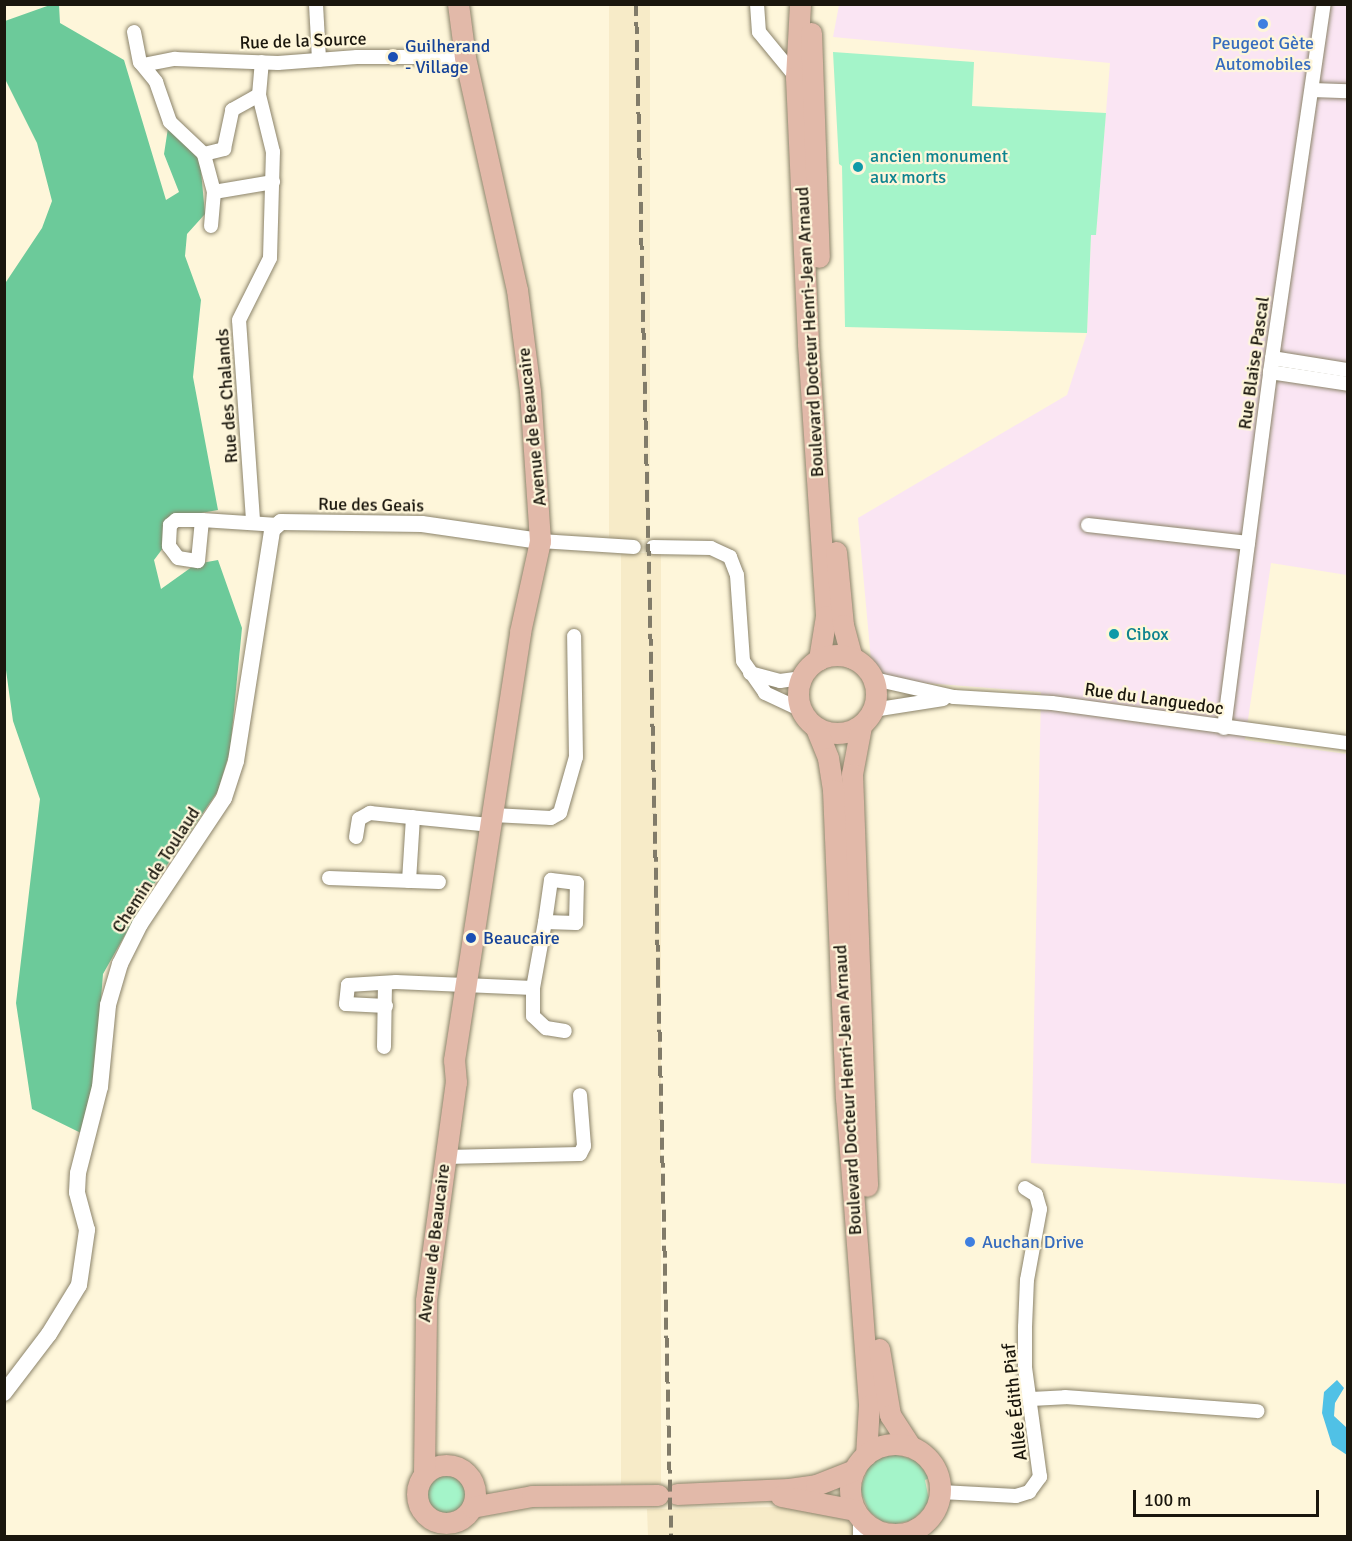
<!DOCTYPE html>
<html>
<head>
<meta charset="utf-8">
<style>
  body { margin:0 }
  #map { position:relative; width:1352px; height:1541px; overflow:hidden; background:#fef6da; font-family:Signika,sans-serif }
  div>[style] { position:absolute }
  .built>* { inset:0; background:#f7ebc8; transform-origin:0 0 }
  .industrial>* { inset:0; background:#fae5f3 }
  .green>* { inset:0; background:#a4f4c9 }
  .round { border-radius:50% }
  .forest>* { inset:0; background:#6cca9a }
  .water>* { inset:0; background:#50c1e6 }
  .roads { filter:drop-shadow(0 0 2px #8b836a) drop-shadow(0 0 2px #8b836a) }
  .minor>* { height:14px; margin:-7px; padding:0 7px; transform-origin:7px; border-radius:7px; background:#fff }
  .tertiary>* { height:16px; margin:-8px; padding:0 8px; transform-origin:8px; border-radius:8px; background:#fff }
  .primary>* { height:21px; margin:-10.5px; padding:0 10.5px; transform-origin:10.5px; border-radius:10.5px; background:#e2b9a9 }
  .primary>.ring { margin:-10.5px; padding:0; box-sizing:content-box; background:none; border:21px solid #e2b9a9; border-radius:50% }
  .rail>* { height:4px; margin-top:-2px; transform-origin:0; background:repeating-linear-gradient(90deg,#817b69 0 12px,transparent 0 18px) }
  .dots>* { width:16px; height:16px; translate:-50% -50%; box-sizing:border-box; border:3px solid #fef6da; border-radius:50% }
  span { translate:-50% -50%; white-space:nowrap; text-align:center; line-height:1.15; -webkit-text-stroke:4.5px #fef6da; paint-order:stroke }
  .street-label { font-size:18px; color:#1a160d }
  .shop-label { font-size:18px; color:#366cbe }
  .left { translate:0 -50%; text-align:left }
  .transit-label { font-size:18px; color:#164399 }
  .culture-label { font-size:18px; color:#0d838f }
  .frame { position:absolute; inset:0; border:6px solid #1a160d; pointer-events:none }
  .scale { position:absolute; left:1133px; top:1490px; width:186px; height:27px; box-sizing:border-box; border:3px solid #1a160d; border-top:0; padding-left:8px; font-size:18px; line-height:21px; white-space:nowrap; color:#1a160d; -webkit-text-stroke:4px #fef6da; paint-order:stroke }
</style>
</head>
<body>
<div id="map">
  <div class="built">
    <div style="left:609px;top:6px;width:41px;height:534px"></div>
    <div style="left:621px;top:553px;width:40px;height:931px"></div>
    <div style="clip-path:polygon(787px 1507px,837px 1513px,850px 1523px,854px 1536px,648px 1536px,647px 1509px)"></div>
  </div>
  <div class="industrial">
    <div style="clip-path:polygon(839px 5px,1347px 5px,1347px 575px,1271px 563px,1245px 740px,1347px 754px,1347px 1184px,1031px 1163px,1041px 692px,887px 680px,876px 670px,871px 660px,858px 518px,1067px 395px,1087px 333px,1091px 235px,1096px 234px,1110px 63px,833px 37px)"></div>
  </div>
  <div class="green">
    <div style="clip-path:polygon(833px 52px,974px 62px,972px 106px,1106px 113px,1096px 235px,1091px 235px,1087px 333px,845px 327px,842px 166px,839px 164px)"></div>
    <div style="clip-path:polygon(895px 1454px,917px 1461px,929px 1478px,925px 1480px,929px 1500px,923px 1510px,912px 1520px,896px 1524px,881px 1521px,869px 1511px,860px 1490px,868px 1468px,879px 1458px)"></div>
    <div class="round" style="left:427px;top:1475px;width:38px;height:38px"></div>
  </div>
  <div class="forest">
    <div style="clip-path:polygon(50px 5px,59px 5px,60px 23px,124px 60px,166px 200px,179px 192px,164px 154px,168px 128px,200px 160px,205px 214px,187px 234px,185px 256px,201px 300px,193px 377px,218px 510px,167px 519px,163px 548px,154px 560px,161px 589px,196px 564px,218px 560px,242px 628px,230px 751px,218px 791px,152px 887px,103px 974px,95px 1075px,81px 1133px,32px 1109px,16px 1003px,40px 799px,13px 721px,5px 663px,4px 285px,42px 228px,52px 201px,37px 143px,5px 79px,5px 21px)"></div>
  </div>
  <div class="water">
    <div style="clip-path:polygon(1337px 1380px,1344px 1388px,1335px 1403px,1334px 1416px,1347px 1428px,1347px 1455px,1332px 1445px,1322px 1413px,1324px 1392px)"></div>
  </div>
  <div class="roads">
    <div class="minor">
      <div style="left:316px;top:4px;width:56px;rotate:86.9deg"></div>
      <div style="left:757px;top:4px;width:28px;rotate:86deg"></div>
      <div style="left:759px;top:32px;width:58px;rotate:50.6deg"></div>
      <div style="left:134px;top:32px;width:31px;rotate:79deg"></div>
      <div style="left:140px;top:62px;width:26px;rotate:51deg"></div>
      <div style="left:156px;top:82px;width:42px;rotate:70.7deg"></div>
      <div style="left:170px;top:122px;width:47px;rotate:43.3deg"></div>
      <div style="left:143px;top:65px;width:33px;rotate:-11deg"></div>
      <div style="left:175px;top:59px;width:103px;rotate:2.2deg"></div>
      <div style="left:278px;top:63px;width:79px;rotate:-4.3deg"></div>
      <div style="left:357px;top:57px;width:108px"></div>
      <div style="left:1312px;top:90px;width:36px;rotate:2deg"></div>
      <div style="left:214px;top:192px;width:60px;rotate:-9.6deg"></div>
      <div style="left:211px;top:226px;width:34px;rotate:-85deg"></div>
      <div style="left:214px;top:192px;width:39px;rotate:-105deg"></div>
      <div style="left:204px;top:154px;width:21px;rotate:-14deg"></div>
      <div style="left:224px;top:149px;width:40px;rotate:-78deg"></div>
      <div style="left:232px;top:110px;width:31px;rotate:-29deg"></div>
      <div style="left:1272px;top:358px;width:77px;rotate:9deg"></div>
      <div style="left:1270px;top:372px;width:79px;rotate:8.7deg"></div>
      <div style="left:202px;top:520px;width:26px;rotate:180deg"></div>
      <div style="left:176px;top:520px;width:8px;rotate:140deg"></div>
      <div style="left:170px;top:525px;width:21px;rotate:93deg"></div>
      <div style="left:169px;top:546px;width:15px;rotate:53deg"></div>
      <div style="left:178px;top:558px;width:20px;rotate:9deg"></div>
      <div style="left:198px;top:561px;width:41px;rotate:-84.4deg"></div>
      <div style="left:202px;top:520px;width:76px;rotate:3.8deg"></div>
      <div style="left:253px;top:520px;width:200px;rotate:-94deg"></div>
      <div style="left:239px;top:320px;width:69px;rotate:-63.4deg"></div>
      <div style="left:270px;top:258px;width:106px;rotate:-88.4deg"></div>
      <div style="left:273px;top:152px;width:59px;rotate:-103.8deg"></div>
      <div style="left:259px;top:95px;width:33px;rotate:-85deg"></div>
      <div style="left:1088px;top:525px;width:161px;rotate:6.4deg"></div>
      <div style="left:540px;top:541px;width:94px;rotate:3.7deg"></div>
      <div style="left:653px;top:547px;width:58px;rotate:1deg"></div>
      <div style="left:711px;top:548px;width:21px;rotate:25deg"></div>
      <div style="left:730px;top:557px;width:19px;rotate:69deg"></div>
      <div style="left:737px;top:575px;width:86px;rotate:86deg"></div>
      <div style="left:743px;top:661px;width:39px;rotate:55deg"></div>
      <div style="left:765px;top:693px;width:40px;rotate:25deg"></div>
      <div style="left:750px;top:673px;width:31px;rotate:15deg"></div>
      <div style="left:780px;top:681px;width:21px;rotate:-8deg"></div>
      <div style="left:874px;top:679px;width:82px;rotate:12.7deg"></div>
      <div style="left:954px;top:697px;width:98px;rotate:3.5deg"></div>
      <div style="left:1052px;top:703px;width:299px;rotate:7.7deg"></div>
      <div style="left:873px;top:710px;width:71px;rotate:-8.9deg"></div>
      <div style="left:1224px;top:728px;width:359px;rotate:-82.6deg"></div>
      <div style="left:1270px;top:372px;width:372px;rotate:-81.7deg"></div>
      <div style="left:493px;top:815px;width:58px;rotate:3deg"></div>
      <div style="left:551px;top:818px;width:10px;rotate:-29deg"></div>
      <div style="left:560px;top:813px;width:58px;rotate:-74.1deg"></div>
      <div style="left:576px;top:757px;width:121px;rotate:-90.9deg"></div>
      <div style="left:356px;top:837px;width:18px;rotate:-81deg"></div>
      <div style="left:359px;top:819px;width:13px;rotate:-29deg"></div>
      <div style="left:370px;top:813px;width:122px;rotate:5.7deg"></div>
      <div style="left:329px;top:878px;width:110px;rotate:2.1deg"></div>
      <div style="left:409px;top:881px;width:64px;rotate:-86.4deg"></div>
      <div style="left:533px;top:988px;width:28px;rotate:90deg"></div>
      <div style="left:533px;top:1016px;width:18px;rotate:43deg"></div>
      <div style="left:546px;top:1028px;width:19px;rotate:9deg"></div>
      <div style="left:386px;top:1006px;width:40px;rotate:-177.1deg"></div>
      <div style="left:346px;top:1004px;width:19px;rotate:-84deg"></div>
      <div style="left:348px;top:985px;width:48px;rotate:-3.6deg"></div>
      <div style="left:396px;top:982px;width:137px;rotate:2.5deg"></div>
      <div style="left:533px;top:988px;width:67px;rotate:-79.7deg"></div>
      <div style="left:545px;top:922px;width:31px;rotate:2deg"></div>
      <div style="left:576px;top:923px;width:40px;rotate:-88.6deg"></div>
      <div style="left:577px;top:883px;width:26px;rotate:-173deg"></div>
      <div style="left:551px;top:880px;width:42px;rotate:98.1deg"></div>
      <div style="left:384px;top:1047px;width:62px;rotate:-89.1deg"></div>
      <div style="left:445px;top:1157px;width:135px;rotate:-1.3deg"></div>
      <div style="left:580px;top:1154px;width:9px;rotate:-63deg"></div>
      <div style="left:584px;top:1146px;width:51px;rotate:-94.5deg"></div>
      <div style="left:1031px;top:1399px;width:34px;rotate:-3deg"></div>
      <div style="left:1065px;top:1397px;width:193px;rotate:4.2deg"></div>
      <div style="left:941px;top:1492px;width:75px;rotate:3.1deg"></div>
      <div style="left:1016px;top:1496px;width:14px;rotate:-17deg"></div>
      <div style="left:1029px;top:1492px;width:19px;rotate:-54deg"></div>
      <div style="left:1040px;top:1477px;width:111px;rotate:-97.8deg"></div>
      <div style="left:1025px;top:1367px;width:40px;rotate:-90deg"></div>
      <div style="left:1025px;top:1327px;width:47px;rotate:-87.6deg"></div>
      <div style="left:1027px;top:1280px;width:72px;rotate:-79.6deg"></div>
      <div style="left:1040px;top:1209px;width:15px;rotate:-106deg"></div>
      <div style="left:1036px;top:1195px;width:13px;rotate:-148deg"></div>
      <div style="left:860px;top:1536px;width:18px;rotate:-90deg"></div>
      <div style="left:875px;top:1536px;width:7px;rotate:-34deg"></div>
    </div>
    <div class="tertiary">
      <div style="left:4px;top:1393px;width:74px;rotate:-52.7deg"></div>
      <div style="left:49px;top:1334px;width:57px;rotate:-58.5deg"></div>
      <div style="left:79px;top:1285px;width:56px;rotate:-81.7deg"></div>
      <div style="left:87px;top:1230px;width:39px;rotate:-105deg"></div>
      <div style="left:77px;top:1192px;width:19px;rotate:-87deg"></div>
      <div style="left:78px;top:1173px;width:89px;rotate:-75.7deg"></div>
      <div style="left:100px;top:1087px;width:82px;rotate:-84.4deg"></div>
      <div style="left:108px;top:1005px;width:43px;rotate:-73.7deg"></div>
      <div style="left:120px;top:964px;width:45px;rotate:-63.4deg"></div>
      <div style="left:140px;top:924px;width:151px;rotate:-56.3deg"></div>
      <div style="left:224px;top:798px;width:39px;rotate:-72deg"></div>
      <div style="left:236px;top:761px;width:234px;rotate:-81.1deg"></div>
      <div style="left:272px;top:530px;width:12px;rotate:-42deg"></div>
      <div style="left:281px;top:522px;width:141px;rotate:0.8deg"></div>
      <div style="left:422px;top:524px;width:119px;rotate:8.2deg"></div>
    </div>
    <div class="primary">
      <div style="left:800px;top:4px;width:73px;rotate:93.1deg"></div>
      <div style="left:796px;top:77px;width:267px;rotate:87.4deg"></div>
      <div style="left:808px;top:344px;width:273px;rotate:86.2deg"></div>
      <div style="left:826px;top:616px;width:44px;rotate:99.2deg"></div>
      <div style="left:811px;top:33px;width:224px;rotate:88deg"></div>
      <div style="left:836px;top:552px;width:73px;rotate:84.5deg"></div>
      <div style="left:843px;top:625px;width:34px;rotate:75deg"></div>
      <div class="ring" style="left:798px;top:655px;width:57px;height:57px"></div>
      <div style="left:861px;top:726px;width:49px;rotate:100.6deg"></div>
      <div style="left:852px;top:774px;width:412px;rotate:87.9deg"></div>
      <div style="left:816px;top:728px;width:32px;rotate:68deg"></div>
      <div style="left:828px;top:758px;width:32px;rotate:81deg"></div>
      <div style="left:833px;top:790px;width:308px;rotate:87.6deg"></div>
      <div style="left:846px;top:1098px;width:308px;rotate:85.7deg"></div>
      <div style="left:869px;top:1405px;width:50px;rotate:93.4deg"></div>
      <div style="left:879px;top:1349px;width:67px;rotate:80.5deg"></div>
      <div style="left:890px;top:1415px;width:37px;rotate:57deg"></div>
      <div class="ring" style="left:850px;top:1444px;width:69px;height:69px"></div>
      <div class="ring" style="left:417px;top:1465px;width:37px;height:37px"></div>
      <div style="left:424px;top:1474px;width:174px;rotate:-89.3deg"></div>
      <div style="left:426px;top:1300px;width:220px;rotate:-82.2deg"></div>
      <div style="left:456px;top:1082px;width:22px;rotate:-95deg"></div>
      <div style="left:454px;top:1060px;width:433px;rotate:-81.2deg"></div>
      <div style="left:520px;top:632px;width:93px;rotate:-77.6deg"></div>
      <div style="left:540px;top:541px;width:150px;rotate:-93.8deg"></div>
      <div style="left:530px;top:391px;width:102px;rotate:-97.3deg"></div>
      <div style="left:517px;top:290px;width:239px;rotate:-102.6deg"></div>
      <div style="left:465px;top:57px;width:53px;rotate:-97.5deg"></div>
      <div style="left:677px;top:1494px;width:112px;rotate:-2.6deg"></div>
      <div style="left:789px;top:1489px;width:27px;rotate:-8deg"></div>
      <div style="left:816px;top:1485px;width:41px;rotate:-21.5deg"></div>
      <div style="left:781px;top:1496px;width:75px;rotate:10.7deg"></div>
      <div style="left:472px;top:1507px;width:61px;rotate:-10.4deg"></div>
      <div style="left:532px;top:1496px;width:126px;rotate:-0.5deg"></div>
    </div>
  </div>
  <div class="rail">
    <div style="left:636px;top:4px;width:1532px;rotate:88.69deg"></div>
  </div>
  <div class="dots">
    <div style="left:1263px;top:24px;background:#3f7fe0"></div>
    <div style="left:393px;top:57px;background:#1a4fb4"></div>
    <div style="left:858px;top:167px;background:#0f9aa8"></div>
    <div style="left:1114px;top:634px;background:#0f9aa8"></div>
    <div style="left:471px;top:938px;background:#1a4fb4"></div>
    <div style="left:970px;top:1242px;background:#3f7fe0"></div>
  </div>
  <div class="street-label">
    <span style="left:303px;top:41px;rotate:-2deg">Rue de la Source</span>
    <span style="left:810px;top:332px;rotate:-93deg">Boulevard Docteur Henri-Jean Arnaud</span>
    <span style="left:1254px;top:363px;rotate:-82deg">Rue Blaise Pascal</span>
    <span style="left:227px;top:396px;rotate:-94deg">Rue des Chalands</span>
    <span style="left:532px;top:427px;rotate:-96deg">Avenue de Beaucaire</span>
    <span style="left:371px;top:505px;rotate:1deg">Rue des Geais</span>
    <span style="left:1154px;top:699px;rotate:8deg">Rue du Languedoc</span>
    <span style="left:156px;top:870px;rotate:-57deg">Chemin de Toulaud</span>
    <span style="left:848px;top:1090px;rotate:-93deg">Boulevard Docteur Henri-Jean Arnaud</span>
    <span style="left:434px;top:1243px;rotate:-83deg">Avenue de Beaucaire</span>
    <span style="left:1015px;top:1402px;rotate:-96deg">Allée Édith Piaf</span>
  </div>
  <div class="shop-label">
    <span style="left:1263px;top:54px">Peugeot Gète<br>Automobiles</span>
    <span class="left" style="left:982px;top:1242px">Auchan Drive</span>
  </div>
  <div class="transit-label">
    <span class="left" style="left:405px;top:57px">Guilherand<br>- Village</span>
    <span class="left" style="left:483px;top:938px">Beaucaire</span>
  </div>
  <div class="culture-label">
    <span class="left" style="left:870px;top:167px">ancien monument<br>aux morts</span>
    <span class="left" style="left:1126px;top:634px">Cibox</span>
  </div>
  <div class="frame"></div>
  <div class="scale">100 m</div>
</div>
</body>
</html>
